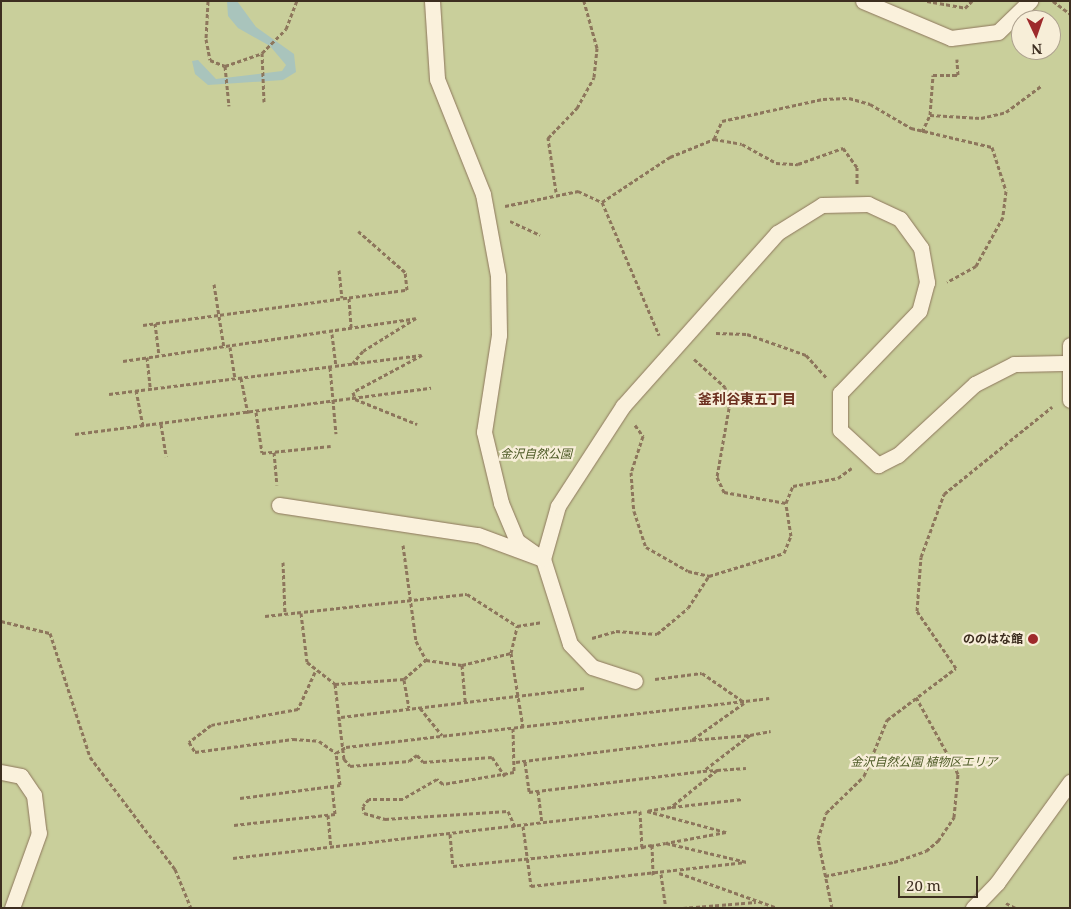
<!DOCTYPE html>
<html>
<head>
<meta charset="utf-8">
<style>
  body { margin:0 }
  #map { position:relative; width:1071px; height:909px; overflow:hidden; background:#f0e4c8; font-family:"Noto Serif","Noto Sans JP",serif }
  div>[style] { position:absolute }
  .green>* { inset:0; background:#c9cf9b }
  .water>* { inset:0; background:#a9c4bc }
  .path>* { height:3px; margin-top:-1.5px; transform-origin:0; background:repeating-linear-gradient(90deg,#8d765c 0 4px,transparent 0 6.5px) }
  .roads { filter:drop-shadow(0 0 1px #8d765c) drop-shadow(0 0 1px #8d765c) }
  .lane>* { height:15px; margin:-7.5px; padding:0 7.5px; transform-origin:7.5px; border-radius:7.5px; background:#faf1dc }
  .dots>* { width:14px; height:14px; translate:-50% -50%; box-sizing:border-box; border:2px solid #f7eed8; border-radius:50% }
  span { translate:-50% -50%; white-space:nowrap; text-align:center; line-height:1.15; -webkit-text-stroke:4.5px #f7eed8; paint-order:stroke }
  .park-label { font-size:12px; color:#4d5a26; font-style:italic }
  .poi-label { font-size:12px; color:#3d2e20; font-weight:700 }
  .right { translate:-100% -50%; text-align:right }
  .neighbourhood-label { font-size:14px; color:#6b2e1e; font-weight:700 }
  .frame { position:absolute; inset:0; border:2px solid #3d2e20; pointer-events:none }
  .north { position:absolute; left:1011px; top:10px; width:50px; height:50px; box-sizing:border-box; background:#f7eed8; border:1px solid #ada18e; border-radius:50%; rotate:177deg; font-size:14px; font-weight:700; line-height:20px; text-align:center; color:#3d2e20 }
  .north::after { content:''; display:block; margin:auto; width:18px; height:22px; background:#9e2a2b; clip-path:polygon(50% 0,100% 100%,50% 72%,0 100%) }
  .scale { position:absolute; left:898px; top:876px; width:80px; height:22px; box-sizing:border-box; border:2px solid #3d2e20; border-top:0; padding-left:6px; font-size:15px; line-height:18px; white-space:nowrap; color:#3d2e20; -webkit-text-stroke:4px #f7eed8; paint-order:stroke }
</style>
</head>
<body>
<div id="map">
  <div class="green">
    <div style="clip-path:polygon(evenodd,1px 1px,1070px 1px,1070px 908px,1px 908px,1px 1px,1021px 20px,1051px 20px,1051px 50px,1021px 50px,1021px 20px)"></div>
  </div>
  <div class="water">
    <div style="clip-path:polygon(227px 1px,237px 1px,256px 27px,294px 54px,296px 72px,283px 80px,208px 85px,195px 74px,192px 61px,198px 60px,216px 79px,282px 71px,286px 65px,270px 46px,238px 28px,228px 16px)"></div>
  </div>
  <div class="path">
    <div style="left:208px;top:1px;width:38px;rotate:93deg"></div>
    <div style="left:206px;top:39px;width:21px;rotate:79deg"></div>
    <div style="left:210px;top:60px;width:16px;rotate:22deg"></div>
    <div style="left:225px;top:66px;width:40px;rotate:84.3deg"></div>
    <div style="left:927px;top:1px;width:39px;rotate:10deg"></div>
    <div style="left:965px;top:8px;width:10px;rotate:-45deg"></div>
    <div style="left:1053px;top:1px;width:21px;rotate:37deg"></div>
    <div style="left:225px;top:66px;width:39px;rotate:-19deg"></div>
    <div style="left:264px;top:102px;width:49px;rotate:-92.3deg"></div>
    <div style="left:262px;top:53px;width:34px;rotate:-45deg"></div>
    <div style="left:286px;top:29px;width:30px;rotate:-69deg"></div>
    <div style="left:930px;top:115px;width:40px;rotate:-85.7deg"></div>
    <div style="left:933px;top:75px;width:25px"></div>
    <div style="left:958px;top:75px;width:16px;rotate:-94deg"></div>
    <div style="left:922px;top:132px;width:19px;rotate:-65deg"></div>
    <div style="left:930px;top:115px;width:51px;rotate:3.4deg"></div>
    <div style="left:981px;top:118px;width:26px;rotate:-13deg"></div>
    <div style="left:1006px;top:112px;width:44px;rotate:-36.6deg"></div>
    <div style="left:714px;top:139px;width:20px;rotate:-66deg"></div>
    <div style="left:722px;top:121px;width:103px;rotate:-12.3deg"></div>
    <div style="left:823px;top:99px;width:26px;rotate:-2deg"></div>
    <div style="left:849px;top:98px;width:22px;rotate:16deg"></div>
    <div style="left:870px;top:104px;width:48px;rotate:30.3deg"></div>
    <div style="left:911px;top:128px;width:83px;rotate:13.2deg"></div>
    <div style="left:992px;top:147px;width:46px;rotate:72.3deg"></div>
    <div style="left:1006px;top:191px;width:26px;rotate:97deg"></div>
    <div style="left:1003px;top:217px;width:56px;rotate:118.9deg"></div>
    <div style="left:976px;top:266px;width:33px;rotate:151deg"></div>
    <div style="left:556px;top:192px;width:55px;rotate:-98.4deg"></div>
    <div style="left:548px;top:138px;width:42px;rotate:-46deg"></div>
    <div style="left:577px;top:108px;width:35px;rotate:-61deg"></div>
    <div style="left:594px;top:77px;width:29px;rotate:-84deg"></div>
    <div style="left:597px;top:48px;width:49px;rotate:-105.5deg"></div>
    <div style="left:602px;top:202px;width:82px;rotate:-33.5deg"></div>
    <div style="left:670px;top:157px;width:48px;rotate:-22.2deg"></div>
    <div style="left:714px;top:139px;width:28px;rotate:10deg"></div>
    <div style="left:742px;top:144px;width:39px;rotate:29deg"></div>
    <div style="left:776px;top:163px;width:22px;rotate:3deg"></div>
    <div style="left:798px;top:164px;width:48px;rotate:-19.6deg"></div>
    <div style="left:843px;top:148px;width:24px;rotate:54deg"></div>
    <div style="left:857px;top:167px;width:17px;rotate:90deg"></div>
    <div style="left:505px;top:206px;width:75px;rotate:-11.6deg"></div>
    <div style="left:578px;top:191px;width:26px;rotate:25deg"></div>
    <div style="left:602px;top:202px;width:145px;rotate:66.8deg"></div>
    <div style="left:510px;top:221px;width:33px;rotate:25deg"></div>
    <div style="left:339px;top:270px;width:28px;rotate:84deg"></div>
    <div style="left:214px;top:284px;width:65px;rotate:81.1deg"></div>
    <div style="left:349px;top:298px;width:31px;rotate:86deg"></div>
    <div style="left:155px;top:323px;width:33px;rotate:83deg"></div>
    <div style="left:143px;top:325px;width:266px;rotate:-7.6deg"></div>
    <div style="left:407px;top:290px;width:18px;rotate:-96deg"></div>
    <div style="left:405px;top:272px;width:62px;rotate:-138.9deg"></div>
    <div style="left:716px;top:333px;width:31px;rotate:2deg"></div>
    <div style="left:747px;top:334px;width:63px;rotate:19.6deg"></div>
    <div style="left:806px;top:355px;width:30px;rotate:48deg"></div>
    <div style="left:332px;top:334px;width:32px;rotate:83deg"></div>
    <div style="left:230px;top:347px;width:31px;rotate:81deg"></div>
    <div style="left:147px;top:357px;width:31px;rotate:84deg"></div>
    <div style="left:694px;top:359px;width:42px;rotate:42.1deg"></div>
    <div style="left:725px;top:387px;width:21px;rotate:79deg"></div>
    <div style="left:729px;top:408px;width:70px;rotate:99.9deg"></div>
    <div style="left:717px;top:477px;width:17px;rotate:65deg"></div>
    <div style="left:724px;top:492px;width:63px;rotate:10.1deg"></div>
    <div style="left:123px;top:361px;width:296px;rotate:-8.3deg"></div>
    <div style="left:416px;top:318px;width:62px;rotate:148.1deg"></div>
    <div style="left:363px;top:351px;width:16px;rotate:130deg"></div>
    <div style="left:330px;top:367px;width:67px;rotate:84.9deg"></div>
    <div style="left:241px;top:378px;width:36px;rotate:79deg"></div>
    <div style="left:136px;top:390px;width:37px;rotate:79deg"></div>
    <div style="left:109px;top:394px;width:315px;rotate:-7.1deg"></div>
    <div style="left:422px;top:355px;width:78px;rotate:151.8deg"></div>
    <div style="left:353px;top:392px;width:7px;rotate:74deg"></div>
    <div style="left:355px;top:399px;width:67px;rotate:22deg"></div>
    <div style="left:256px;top:412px;width:41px;rotate:81.7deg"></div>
    <div style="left:262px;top:453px;width:69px;rotate:-5.8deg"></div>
    <div style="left:161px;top:424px;width:33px;rotate:81deg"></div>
    <div style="left:635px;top:425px;width:14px;rotate:54deg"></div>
    <div style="left:643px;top:436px;width:38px;rotate:108deg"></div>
    <div style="left:631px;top:472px;width:39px;rotate:86deg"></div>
    <div style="left:634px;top:511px;width:38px;rotate:72deg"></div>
    <div style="left:646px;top:547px;width:48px;rotate:29.7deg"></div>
    <div style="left:688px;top:571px;width:22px;rotate:13deg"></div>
    <div style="left:709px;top:576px;width:78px;rotate:-17deg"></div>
    <div style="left:784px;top:553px;width:18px;rotate:-68deg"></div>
    <div style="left:791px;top:536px;width:33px;rotate:-99deg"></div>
    <div style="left:786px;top:503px;width:18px;rotate:-68deg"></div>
    <div style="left:793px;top:486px;width:46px;rotate:-10.1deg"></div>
    <div style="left:838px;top:478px;width:17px;rotate:-36deg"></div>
    <div style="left:75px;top:434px;width:359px;rotate:-7.4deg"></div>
    <div style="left:274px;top:452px;width:33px;rotate:85deg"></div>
    <div style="left:403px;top:545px;width:97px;rotate:82.3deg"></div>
    <div style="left:416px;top:641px;width:21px;rotate:62deg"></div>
    <div style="left:283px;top:562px;width:52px;rotate:87.8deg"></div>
    <div style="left:301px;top:613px;width:49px;rotate:83deg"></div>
    <div style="left:307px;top:662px;width:36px;rotate:38deg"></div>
    <div style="left:335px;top:684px;width:69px;rotate:-4.1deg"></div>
    <div style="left:404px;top:679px;width:29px;rotate:-41deg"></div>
    <div style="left:426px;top:660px;width:36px;rotate:8deg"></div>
    <div style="left:462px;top:665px;width:50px;rotate:-13.8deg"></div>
    <div style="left:511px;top:653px;width:28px;rotate:-77deg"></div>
    <div style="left:517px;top:626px;width:26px;rotate:-9deg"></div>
    <div style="left:265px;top:616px;width:203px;rotate:-6.2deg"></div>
    <div style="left:467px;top:594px;width:59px;rotate:32.6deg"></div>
    <div style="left:1px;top:621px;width:50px;rotate:13.8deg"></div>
    <div style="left:50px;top:633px;width:130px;rotate:72.1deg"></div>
    <div style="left:90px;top:757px;width:141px;rotate:52.8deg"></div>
    <div style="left:175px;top:869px;width:42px;rotate:67.7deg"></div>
    <div style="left:592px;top:638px;width:25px;rotate:-16deg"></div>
    <div style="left:616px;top:631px;width:41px;rotate:4.2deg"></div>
    <div style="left:657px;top:634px;width:40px;rotate:-40deg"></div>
    <div style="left:688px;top:608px;width:38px;rotate:-57deg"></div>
    <div style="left:511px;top:653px;width:75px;rotate:80.8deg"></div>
    <div style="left:462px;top:665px;width:37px;rotate:85deg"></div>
    <div style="left:315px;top:672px;width:41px;rotate:114.7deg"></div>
    <div style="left:298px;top:709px;width:88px;rotate:169.6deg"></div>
    <div style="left:211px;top:725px;width:28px;rotate:142deg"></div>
    <div style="left:189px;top:742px;width:12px;rotate:59deg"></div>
    <div style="left:195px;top:752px;width:99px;rotate:-7.6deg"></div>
    <div style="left:293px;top:739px;width:26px;rotate:4deg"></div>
    <div style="left:319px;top:741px;width:21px;rotate:35deg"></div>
    <div style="left:336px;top:753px;width:12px;rotate:-31deg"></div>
    <div style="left:346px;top:747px;width:426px;rotate:-6.6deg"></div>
    <div style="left:655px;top:679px;width:47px;rotate:-7.3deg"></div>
    <div style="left:702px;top:673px;width:51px;rotate:34.6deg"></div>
    <div style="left:404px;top:680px;width:28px;rotate:80deg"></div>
    <div style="left:335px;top:684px;width:76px;rotate:83.2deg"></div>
    <div style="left:344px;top:759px;width:9px;rotate:49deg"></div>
    <div style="left:350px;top:766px;width:59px;rotate:-4.8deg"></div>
    <div style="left:409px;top:761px;width:10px;rotate:-37deg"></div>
    <div style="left:417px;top:755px;width:9px;rotate:49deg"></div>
    <div style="left:423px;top:762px;width:69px;rotate:-4.1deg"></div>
    <div style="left:492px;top:757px;width:23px;rotate:56deg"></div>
    <div style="left:916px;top:697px;width:77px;rotate:61.1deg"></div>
    <div style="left:744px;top:703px;width:64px;rotate:144.6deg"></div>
    <div style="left:692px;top:740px;width:58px;rotate:-4.9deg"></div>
    <div style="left:750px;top:735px;width:59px;rotate:142.5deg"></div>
    <div style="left:703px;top:771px;width:14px;rotate:-4deg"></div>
    <div style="left:717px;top:770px;width:59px;rotate:141.2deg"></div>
    <div style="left:671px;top:807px;width:24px;rotate:171deg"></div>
    <div style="left:647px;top:811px;width:82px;rotate:14.9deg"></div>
    <div style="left:726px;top:832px;width:61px;rotate:169.6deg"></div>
    <div style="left:666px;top:843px;width:83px;rotate:13.2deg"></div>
    <div style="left:420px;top:708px;width:35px;rotate:51deg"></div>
    <div style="left:341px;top:717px;width:245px;rotate:-6.8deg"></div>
    <div style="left:513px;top:728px;width:44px;rotate:88.7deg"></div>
    <div style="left:514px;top:772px;width:72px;rotate:170.4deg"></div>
    <div style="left:443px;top:784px;width:8px;rotate:-140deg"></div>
    <div style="left:437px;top:779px;width:39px;rotate:150deg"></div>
    <div style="left:403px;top:799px;width:34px;rotate:180deg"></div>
    <div style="left:369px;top:799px;width:9px;rotate:131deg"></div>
    <div style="left:363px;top:806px;width:7px;rotate:82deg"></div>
    <div style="left:364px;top:813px;width:22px;rotate:16deg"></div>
    <div style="left:385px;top:819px;width:123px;rotate:-3.7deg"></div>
    <div style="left:508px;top:811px;width:17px;rotate:66deg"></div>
    <div style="left:750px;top:735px;width:21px;rotate:-11deg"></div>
    <div style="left:516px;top:762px;width:177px;rotate:-7.1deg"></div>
    <div style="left:525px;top:762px;width:30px;rotate:82deg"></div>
    <div style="left:529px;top:792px;width:175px;rotate:-6.9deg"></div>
    <div style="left:717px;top:770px;width:29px;rotate:-4deg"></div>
    <div style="left:538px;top:791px;width:32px;rotate:83deg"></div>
    <div style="left:240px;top:798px;width:101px;rotate:-7.4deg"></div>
    <div style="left:340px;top:785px;width:32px;rotate:-97deg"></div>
    <div style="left:672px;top:807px;width:71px;rotate:-6.4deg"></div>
    <div style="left:328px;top:815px;width:32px;rotate:85deg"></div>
    <div style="left:234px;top:825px;width:102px;rotate:-6.2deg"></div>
    <div style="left:335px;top:814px;width:28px;rotate:-96deg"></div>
    <div style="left:523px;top:826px;width:61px;rotate:82.4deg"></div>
    <div style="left:531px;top:886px;width:214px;rotate:-6.4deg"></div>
    <div style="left:450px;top:834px;width:32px;rotate:85deg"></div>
    <div style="left:453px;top:866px;width:192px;rotate:-5.7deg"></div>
    <div style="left:650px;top:846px;width:16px;rotate:-11deg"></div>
    <div style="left:233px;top:858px;width:410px;rotate:-6.6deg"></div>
    <div style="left:640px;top:811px;width:36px;rotate:87deg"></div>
    <div style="left:642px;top:847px;width:10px;rotate:-11deg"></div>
    <div style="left:652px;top:845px;width:30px;rotate:88deg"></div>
    <div style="left:679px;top:873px;width:105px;rotate:19.5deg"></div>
    <div style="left:661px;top:874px;width:34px;rotate:82deg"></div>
    <div style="left:825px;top:876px;width:70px;rotate:-11.5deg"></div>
    <div style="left:894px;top:862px;width:34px;rotate:-19deg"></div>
    <div style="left:926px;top:851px;width:16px;rotate:-40deg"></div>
    <div style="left:938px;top:841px;width:29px;rotate:-56deg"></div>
    <div style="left:954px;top:817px;width:43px;rotate:-84.7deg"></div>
    <div style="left:958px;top:774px;width:11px;rotate:-117deg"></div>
    <div style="left:953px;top:764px;width:12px;rotate:-31deg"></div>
    <div style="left:1006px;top:903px;width:11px;rotate:27deg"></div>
    <div style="left:683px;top:908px;width:73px;rotate:-4.7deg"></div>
    <div style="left:832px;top:908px;width:70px;rotate:-101.5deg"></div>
    <div style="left:818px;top:839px;width:27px;rotate:-73deg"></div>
    <div style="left:826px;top:813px;width:53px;rotate:-44.2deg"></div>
    <div style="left:864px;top:776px;width:61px;rotate:-67.7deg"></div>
    <div style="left:887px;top:720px;width:86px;rotate:-37deg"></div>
    <div style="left:956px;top:668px;width:69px;rotate:-124.4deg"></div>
    <div style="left:917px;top:611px;width:54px;rotate:-85.8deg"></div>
    <div style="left:921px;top:557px;width:67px;rotate:-69.9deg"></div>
    <div style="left:944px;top:494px;width:139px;rotate:-38.9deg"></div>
  </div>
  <div class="roads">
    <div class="lane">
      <div style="left:432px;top:1px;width:78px;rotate:86.3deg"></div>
      <div style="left:437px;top:79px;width:124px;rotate:68.2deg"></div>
      <div style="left:483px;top:194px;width:83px;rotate:79.6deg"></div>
      <div style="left:498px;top:276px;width:59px;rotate:89deg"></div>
      <div style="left:499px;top:335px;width:98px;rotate:98.8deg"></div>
      <div style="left:484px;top:432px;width:73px;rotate:76.5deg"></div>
      <div style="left:501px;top:503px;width:41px;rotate:67.2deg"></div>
      <div style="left:517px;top:541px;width:32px;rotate:35deg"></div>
      <div style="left:543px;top:559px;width:89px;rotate:72.4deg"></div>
      <div style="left:570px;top:644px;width:32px;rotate:46deg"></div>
      <div style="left:592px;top:667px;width:45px;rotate:18deg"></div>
      <div style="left:863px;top:1px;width:95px;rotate:22.8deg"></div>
      <div style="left:951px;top:38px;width:47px;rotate:-7.3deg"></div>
      <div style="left:998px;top:32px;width:45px;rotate:-44.1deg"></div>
      <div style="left:1070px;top:345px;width:55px;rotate:90deg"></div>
      <div style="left:279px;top:505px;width:201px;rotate:8.6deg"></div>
      <div style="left:478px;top:535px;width:69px;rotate:20.3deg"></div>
      <div style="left:543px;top:559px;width:55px;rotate:-74.2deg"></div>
      <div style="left:558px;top:506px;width:119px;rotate:-57deg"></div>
      <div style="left:623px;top:406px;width:232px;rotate:-48.3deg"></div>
      <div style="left:777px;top:233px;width:53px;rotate:-31.9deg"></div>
      <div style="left:822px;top:205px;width:46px;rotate:-1.2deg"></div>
      <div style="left:868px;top:204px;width:35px;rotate:25deg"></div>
      <div style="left:900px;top:219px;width:36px;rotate:54deg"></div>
      <div style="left:921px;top:248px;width:35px;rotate:80deg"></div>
      <div style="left:927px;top:282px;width:30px;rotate:105deg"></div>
      <div style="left:919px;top:311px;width:114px;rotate:133.9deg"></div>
      <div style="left:840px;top:393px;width:37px;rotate:90deg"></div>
      <div style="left:840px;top:430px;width:52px;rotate:42.6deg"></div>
      <div style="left:878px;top:465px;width:22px;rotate:-27deg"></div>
      <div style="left:898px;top:455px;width:105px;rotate:-42.7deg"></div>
      <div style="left:975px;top:384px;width:44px;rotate:-27.1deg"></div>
      <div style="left:1014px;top:364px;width:53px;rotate:-1.1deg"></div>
      <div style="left:1px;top:772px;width:20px;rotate:11deg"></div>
      <div style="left:21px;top:776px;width:23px;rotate:56deg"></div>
      <div style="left:34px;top:795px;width:38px;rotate:83deg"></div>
      <div style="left:39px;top:833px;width:80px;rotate:109.8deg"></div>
      <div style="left:973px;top:908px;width:35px;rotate:-46deg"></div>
      <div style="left:997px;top:883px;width:125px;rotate:-54.1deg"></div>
    </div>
  </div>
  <div class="dots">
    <div style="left:1033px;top:639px;background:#9e2a2b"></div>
  </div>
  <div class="park-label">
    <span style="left:536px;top:454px">金沢自然公園</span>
    <span style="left:924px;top:762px">金沢自然公園 植物区エリア</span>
  </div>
  <div class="poi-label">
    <span class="right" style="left:1023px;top:639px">ののはな館</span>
  </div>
  <div class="neighbourhood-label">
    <span style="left:747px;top:399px">釜利谷東五丁目</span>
  </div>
  <div class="frame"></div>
  <div class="north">N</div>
  <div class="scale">20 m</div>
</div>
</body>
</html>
